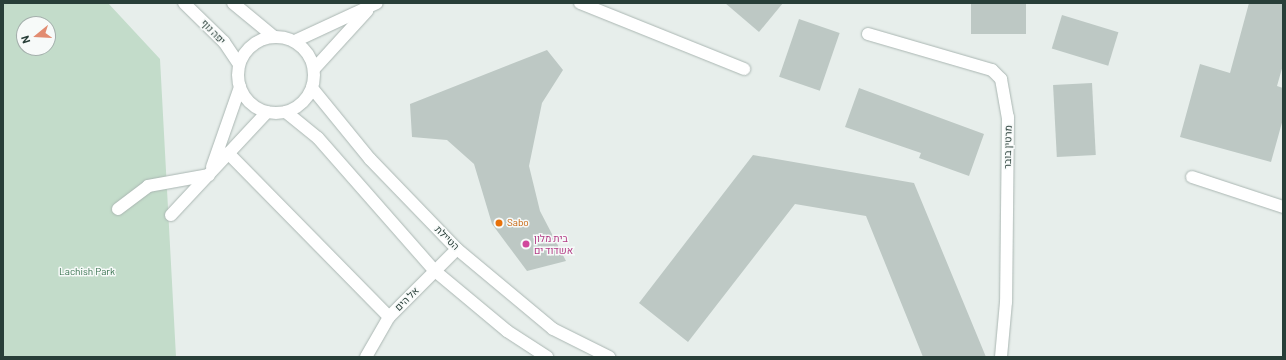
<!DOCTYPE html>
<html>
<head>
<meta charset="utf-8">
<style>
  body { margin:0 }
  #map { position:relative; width:1286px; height:360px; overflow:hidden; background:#e7eeeb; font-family:Barlow,Heebo,sans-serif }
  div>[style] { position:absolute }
  .green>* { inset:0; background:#c3dcca }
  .building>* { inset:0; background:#bdc8c4; transform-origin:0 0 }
  .roads { filter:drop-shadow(0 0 1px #aab6b2) drop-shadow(0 0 1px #aab6b2) }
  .lane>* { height:12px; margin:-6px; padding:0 6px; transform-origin:6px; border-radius:6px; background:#fff }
  .street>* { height:12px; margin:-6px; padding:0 6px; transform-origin:6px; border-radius:6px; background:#fff }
  .secondary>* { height:12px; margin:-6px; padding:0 6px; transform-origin:6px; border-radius:6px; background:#fff }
  .secondary>.ring { margin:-6px; padding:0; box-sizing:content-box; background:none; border:12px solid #fff; border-radius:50% }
  .dots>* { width:11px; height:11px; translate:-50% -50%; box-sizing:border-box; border:2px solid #f7faf9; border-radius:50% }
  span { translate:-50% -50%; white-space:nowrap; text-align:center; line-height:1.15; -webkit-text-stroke:3px #f7faf9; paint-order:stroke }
  .street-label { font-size:10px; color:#283e38 }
  .food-label { font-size:10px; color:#c56008 }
  .left { translate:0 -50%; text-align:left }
  .hotel-label { font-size:10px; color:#b23c85 }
  .park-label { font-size:10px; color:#36704d }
  .frame { position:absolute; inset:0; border:4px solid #283e38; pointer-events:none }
  .north { position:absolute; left:16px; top:16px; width:40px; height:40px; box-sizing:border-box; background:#f7faf9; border:1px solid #a4afac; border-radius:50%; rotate:252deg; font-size:11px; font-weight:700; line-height:16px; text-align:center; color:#283e38 }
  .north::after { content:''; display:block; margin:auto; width:14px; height:18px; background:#e28c71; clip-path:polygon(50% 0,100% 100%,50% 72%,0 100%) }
</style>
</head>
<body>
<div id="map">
  <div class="green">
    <div style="clip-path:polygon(evenodd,3px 3px,108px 3px,160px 59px,176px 357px,3px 357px,3px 3px,24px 24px,48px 24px,48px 48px,24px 48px,24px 24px)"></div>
  </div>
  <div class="building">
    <div style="clip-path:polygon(725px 3px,783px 3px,759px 32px)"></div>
    <div style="left:971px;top:3px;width:55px;height:31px"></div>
    <div style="clip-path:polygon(1249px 3px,1283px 3px,1283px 65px,1277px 86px,1283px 88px,1283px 119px,1271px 162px,1180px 137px,1200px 64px,1230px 73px)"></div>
    <div style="left:1062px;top:15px;width:59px;height:35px;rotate:17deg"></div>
    <div style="left:799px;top:19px;width:43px;height:61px;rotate:19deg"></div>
    <div style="clip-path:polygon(547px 50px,563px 70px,542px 103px,529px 166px,540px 211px,566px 261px,527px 271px,492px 224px,474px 164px,447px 140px,412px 137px,410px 104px)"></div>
    <div style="left:1092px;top:83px;width:72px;height:39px;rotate:87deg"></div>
    <div style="clip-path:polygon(859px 88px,984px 134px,969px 176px,919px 158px,921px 153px,845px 127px)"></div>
    <div style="clip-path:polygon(753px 155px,914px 183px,986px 357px,923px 357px,866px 216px,795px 204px,688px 342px,639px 303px)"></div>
  </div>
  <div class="roads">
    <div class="lane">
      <div style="left:580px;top:3px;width:177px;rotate:21.9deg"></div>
      <div style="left:228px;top:153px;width:230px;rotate:45.5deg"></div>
      <div style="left:1192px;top:177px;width:96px;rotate:18.2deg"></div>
      <div style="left:118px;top:209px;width:38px;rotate:-37deg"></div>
      <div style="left:148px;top:186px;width:62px;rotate:-10.2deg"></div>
    </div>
    <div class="street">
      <div style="left:868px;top:34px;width:129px;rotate:16.2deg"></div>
      <div style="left:992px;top:70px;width:13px;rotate:45deg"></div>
      <div style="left:1001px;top:79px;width:39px;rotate:80deg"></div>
      <div style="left:1008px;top:117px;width:185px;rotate:90.6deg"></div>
      <div style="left:1006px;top:302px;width:55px;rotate:95.2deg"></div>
      <div style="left:295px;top:41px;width:90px;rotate:-24.9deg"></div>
      <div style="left:314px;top:69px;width:79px;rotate:-47.6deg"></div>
      <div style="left:212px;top:167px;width:85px;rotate:-70.7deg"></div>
      <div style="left:171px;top:215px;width:141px;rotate:-47deg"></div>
      <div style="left:366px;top:357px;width:46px;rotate:-60.1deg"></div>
      <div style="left:389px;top:317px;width:96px;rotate:-45deg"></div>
    </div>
    <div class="secondary">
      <div style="left:184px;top:3px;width:56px;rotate:44.3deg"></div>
      <div style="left:224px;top:42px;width:27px;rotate:56deg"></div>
      <div style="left:233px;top:3px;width:52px;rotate:39.5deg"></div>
      <div class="ring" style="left:238px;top:37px;width:64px;height:64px"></div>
      <div style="left:312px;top:88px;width:92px;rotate:50.8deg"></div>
      <div style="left:370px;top:159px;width:125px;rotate:46deg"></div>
      <div style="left:457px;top:249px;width:125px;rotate:39.8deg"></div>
      <div style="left:553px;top:329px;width:63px;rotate:26.6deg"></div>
      <div style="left:286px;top:112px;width:41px;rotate:39.1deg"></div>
      <div style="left:318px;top:138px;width:177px;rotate:48.7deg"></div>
      <div style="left:435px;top:271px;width:94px;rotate:39.8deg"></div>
      <div style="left:507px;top:331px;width:48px;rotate:33deg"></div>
    </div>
  </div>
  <div class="dots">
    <div style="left:499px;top:223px;background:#e8710a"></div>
    <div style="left:526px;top:244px;background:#d1479c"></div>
  </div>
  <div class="street-label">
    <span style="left:213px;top:32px;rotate:46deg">יפה נוף</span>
    <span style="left:1008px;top:147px;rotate:-89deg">מרטין בובר</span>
    <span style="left:447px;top:238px;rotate:45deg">הטיילת</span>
    <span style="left:407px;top:299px;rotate:-45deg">אל הים</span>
  </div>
  <div class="food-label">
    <span class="left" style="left:507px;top:223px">Sabo</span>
  </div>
  <div class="hotel-label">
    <span class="left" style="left:534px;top:244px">בית מלון<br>אשדוד ים</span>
  </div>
  <div class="park-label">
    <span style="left:87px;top:272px">Lachish Park</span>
  </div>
  <div class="frame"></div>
  <div class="north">N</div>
</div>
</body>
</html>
